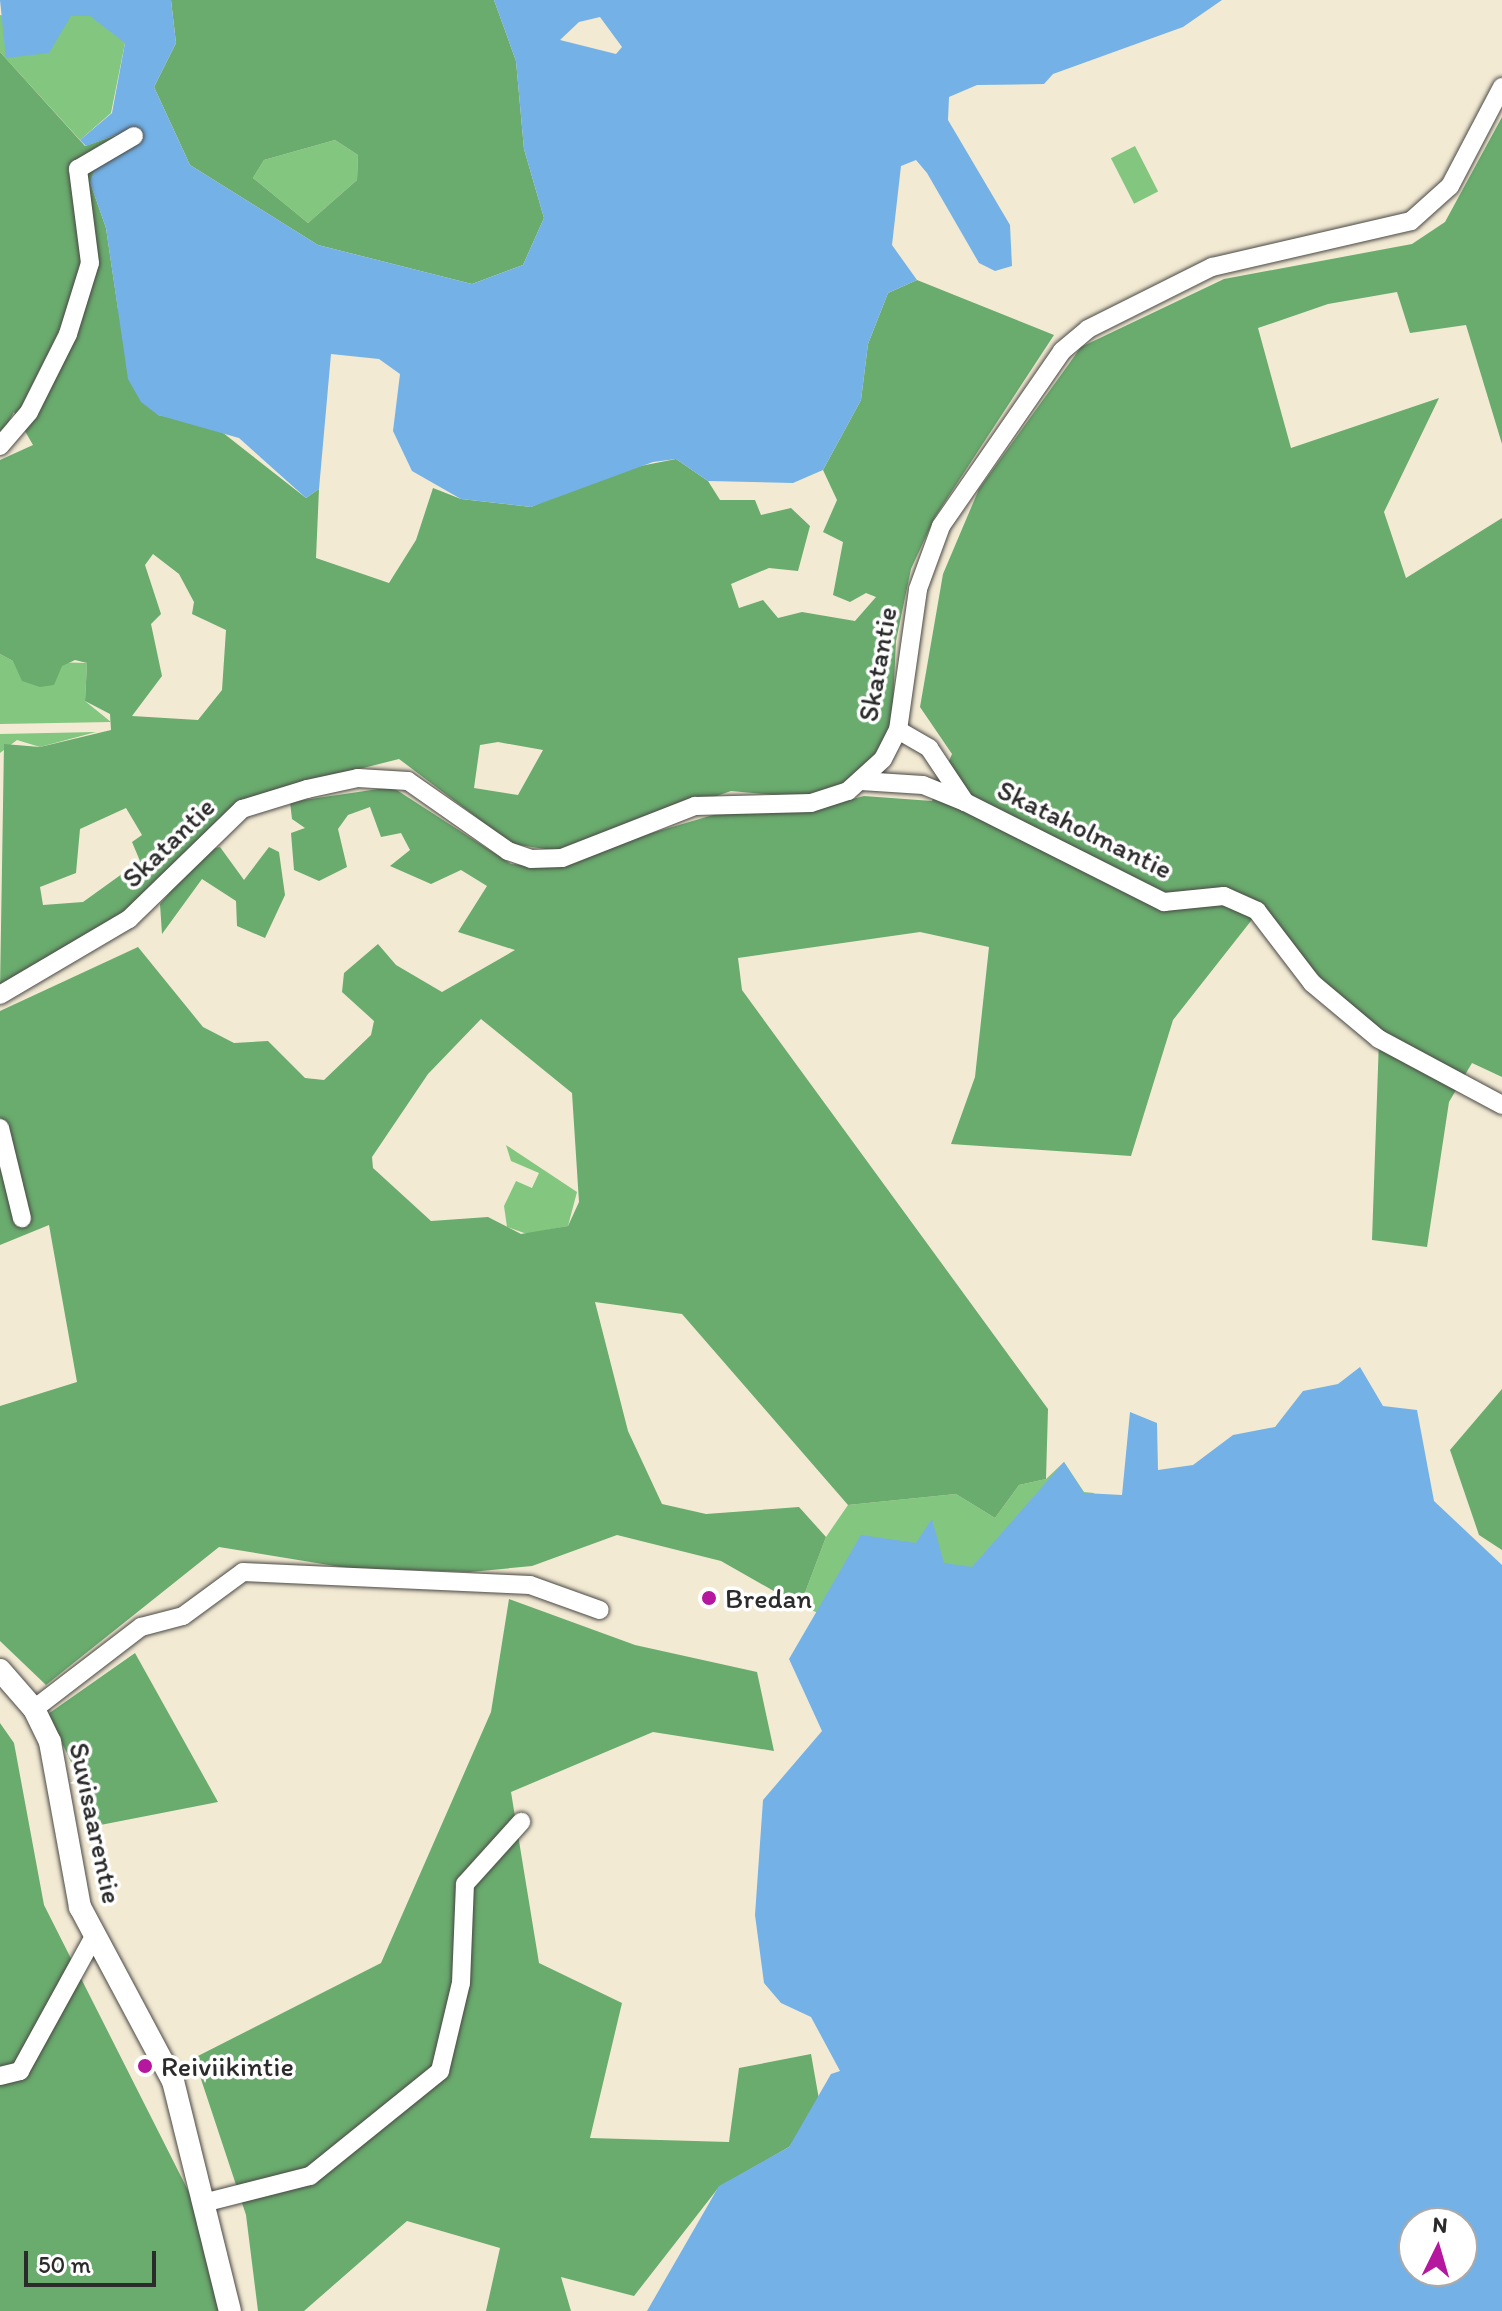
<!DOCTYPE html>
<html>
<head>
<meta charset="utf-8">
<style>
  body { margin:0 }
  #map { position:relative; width:1502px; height:2311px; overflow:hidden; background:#f3ead4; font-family:Itim,sans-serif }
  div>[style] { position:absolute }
  .green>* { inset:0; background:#83c67f; transform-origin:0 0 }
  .forest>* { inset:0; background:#6aab6e }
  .water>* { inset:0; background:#74b1e6 }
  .roads { filter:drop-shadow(0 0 2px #494844) drop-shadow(0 0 2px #494844) }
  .minor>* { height:18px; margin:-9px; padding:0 9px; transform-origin:9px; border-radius:9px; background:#fff }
  .tertiary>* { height:22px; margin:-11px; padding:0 11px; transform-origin:11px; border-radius:11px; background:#fff }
  .dots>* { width:22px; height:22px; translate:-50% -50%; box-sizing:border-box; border:4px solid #fff; border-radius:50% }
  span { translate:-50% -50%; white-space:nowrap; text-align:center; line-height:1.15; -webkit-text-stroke:7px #fff; paint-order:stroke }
  .street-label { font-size:28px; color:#2b2b2b }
  .poi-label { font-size:28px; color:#2b2b2b }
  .left { translate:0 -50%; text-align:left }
  .north { position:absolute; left:1398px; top:2207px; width:80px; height:80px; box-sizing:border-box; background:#fff; border:2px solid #aaa; border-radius:50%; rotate:5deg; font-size:22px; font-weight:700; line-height:32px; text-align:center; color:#2b2b2b }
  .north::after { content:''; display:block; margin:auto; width:28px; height:36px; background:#b5179e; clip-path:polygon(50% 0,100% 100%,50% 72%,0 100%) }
  .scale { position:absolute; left:24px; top:2251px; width:132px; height:36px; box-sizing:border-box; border:4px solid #2b2b2b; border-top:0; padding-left:10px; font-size:24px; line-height:28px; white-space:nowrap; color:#2b2b2b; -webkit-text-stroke:6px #fff; paint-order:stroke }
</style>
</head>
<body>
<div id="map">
  <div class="green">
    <div style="clip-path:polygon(145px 0,125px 43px,111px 113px,80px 140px,0 52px,0 15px,38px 22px)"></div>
    <div style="clip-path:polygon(335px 140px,358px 155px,357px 180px,308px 223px,253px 178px,264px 160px)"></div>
    <div style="left:1135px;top:146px;width:51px;height:27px;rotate:63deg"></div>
    <div style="clip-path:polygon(0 654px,13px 661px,87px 663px,85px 701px,111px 722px,0 724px)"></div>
    <div style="clip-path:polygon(96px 732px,40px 747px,17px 740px,0 753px,0 734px)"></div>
    <div style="clip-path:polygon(506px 1145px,577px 1192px,568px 1226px,527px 1234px,507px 1227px,504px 1206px,516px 1181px,532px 1188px,539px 1173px,511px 1161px)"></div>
    <div style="clip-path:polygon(1064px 1462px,1084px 1492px,1094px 1493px,1091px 1518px,856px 1627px,800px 1606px,826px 1537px,848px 1505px,956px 1494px,995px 1518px,1019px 1485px,1046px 1479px)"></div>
  </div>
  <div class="forest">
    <div style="clip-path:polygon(evenodd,171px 0,494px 0,516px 61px,524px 149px,544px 218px,523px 265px,472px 284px,318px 245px,190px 165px,154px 87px,176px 43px,171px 0,335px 140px,358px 155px,357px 180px,308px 223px,253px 178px,264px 160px,335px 140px)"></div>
    <div style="clip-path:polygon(evenodd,0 52px,85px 146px,117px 135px,125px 150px,90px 182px,106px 228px,118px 309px,158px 415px,213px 425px,306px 498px,319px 489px,316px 558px,389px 583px,416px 540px,433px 488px,461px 499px,531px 507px,610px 472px,676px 459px,708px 481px,720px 500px,755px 500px,761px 515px,791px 508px,810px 526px,798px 571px,769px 568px,731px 584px,739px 608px,763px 600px,778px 618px,802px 612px,855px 621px,876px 597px,866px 593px,850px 602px,833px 595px,843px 542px,823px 532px,837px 500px,823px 470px,861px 400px,868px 344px,888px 293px,917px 280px,1054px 335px,935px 517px,911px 569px,896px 641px,892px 725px,868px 766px,833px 790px,797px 797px,731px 791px,558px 851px,512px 844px,399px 759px,264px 793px,233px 808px,131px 909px,0 990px,4px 744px,40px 747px,111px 730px,110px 714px,85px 701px,87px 663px,75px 660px,62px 666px,54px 685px,40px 687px,22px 681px,13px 661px,0 654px,0 460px,33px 445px,14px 412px,0 437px,0 52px,153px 554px,179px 574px,194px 602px,192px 614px,226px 630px,222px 690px,198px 720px,132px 716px,162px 676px,151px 624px,161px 614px,145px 565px,153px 554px,0 52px,498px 742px,543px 750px,518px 795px,474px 788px,480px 745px,498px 742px,0 52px,126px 808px,142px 835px,132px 842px,140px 861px,83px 902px,43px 905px,40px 887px,76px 873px,80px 829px,126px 808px)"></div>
    <div style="clip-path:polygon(evenodd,1502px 117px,1502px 444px,1466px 325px,1410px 333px,1397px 292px,1328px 304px,1258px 328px,1291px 448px,1439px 398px,1384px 512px,1406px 578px,1502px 518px,1502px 1077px,1472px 1063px,1449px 1102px,1427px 1247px,1372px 1240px,1379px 1039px,1258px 912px,1173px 1020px,1131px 1156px,951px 1144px,975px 1077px,989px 947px,920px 932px,738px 958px,742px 990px,1048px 1409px,1046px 1479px,1019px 1485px,995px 1518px,956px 1494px,848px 1505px,682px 1314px,595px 1302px,628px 1431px,662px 1504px,706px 1514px,799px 1507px,826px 1537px,800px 1606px,721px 1561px,617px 1535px,532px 1566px,470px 1572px,347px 1568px,219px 1547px,46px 1685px,0 1641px,0 1406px,77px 1382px,49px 1225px,0 1245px,0 1011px,138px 947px,203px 1027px,234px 1043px,268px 1041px,305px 1078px,324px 1080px,371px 1035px,374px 1021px,342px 992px,344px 973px,378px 944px,396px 965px,442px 992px,515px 950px,458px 932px,487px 886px,461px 870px,431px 884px,390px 866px,410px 850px,401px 833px,381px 837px,370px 807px,348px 815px,338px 829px,347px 867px,319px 881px,294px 870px,291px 833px,305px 828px,292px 819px,290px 802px,392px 787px,511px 864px,538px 866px,727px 811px,804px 812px,864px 796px,932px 801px,952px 754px,920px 707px,943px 574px,979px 489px,1081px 347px,1224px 279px,1412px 244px,1445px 222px,1502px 117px,481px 1019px,572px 1093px,579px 1202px,568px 1226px,521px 1234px,488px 1217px,431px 1221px,373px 1168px,372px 1157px,428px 1074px,481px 1019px)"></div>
    <div style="clip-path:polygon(220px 847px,244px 880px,269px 847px,279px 852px,285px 895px,265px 938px,237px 926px,236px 901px,202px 879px,162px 934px,160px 904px,206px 850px)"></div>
    <div style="clip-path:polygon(1502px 1389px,1502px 1550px,1479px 1535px,1450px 1450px)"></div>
    <div style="clip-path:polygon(509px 1599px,635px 1645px,757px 1672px,774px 1751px,653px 1732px,511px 1792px,539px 1963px,622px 2003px,590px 2138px,729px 2142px,739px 2068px,811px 2054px,820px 2105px,789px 2147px,719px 2187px,634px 2296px,561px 2277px,571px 2311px,486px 2311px,500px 2248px,407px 2221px,304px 2311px,258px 2311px,246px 2215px,194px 2058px,381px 1963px,491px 1712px)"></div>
    <div style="clip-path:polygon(135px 1653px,218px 1802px,85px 1828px,85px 1791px,48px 1714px)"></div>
    <div style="clip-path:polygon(0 1723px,14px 1743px,44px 1905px,201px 2216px,223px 2311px,0 2311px)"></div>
  </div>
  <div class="water">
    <div style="clip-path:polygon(evenodd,0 0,171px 0,176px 43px,154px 87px,190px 165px,318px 245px,472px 284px,523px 265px,544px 218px,524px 149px,516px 61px,494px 0,1222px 0,1183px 27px,1053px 74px,1044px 84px,977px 85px,949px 97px,948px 120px,1010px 225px,1012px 266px,995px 271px,979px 263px,927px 173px,916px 160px,901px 166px,892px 245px,917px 280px,888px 293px,868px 344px,861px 400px,823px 470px,793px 483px,708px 481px,676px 459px,653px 462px,531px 507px,461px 499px,412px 471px,393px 431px,400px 374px,379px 359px,331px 354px,319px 489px,306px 498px,239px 438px,158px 415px,141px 402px,128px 379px,106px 228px,90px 182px,95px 168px,125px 150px,116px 135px,86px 146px,80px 140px,112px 113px,125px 43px,90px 16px,71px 16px,49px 53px,6px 58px,0 0,600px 17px,622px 47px,616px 54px,560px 40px,579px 22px,600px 17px)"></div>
    <div style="clip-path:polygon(evenodd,1360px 1367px,1383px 1406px,1417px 1410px,1434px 1501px,1502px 1565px,1502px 2311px,647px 2311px,719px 2186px,789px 2147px,831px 2074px,840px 2071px,811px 2017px,781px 2003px,764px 1983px,755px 1915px,763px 1800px,822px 1731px,789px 1659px,861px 1535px,916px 1543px,932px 1519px,944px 1563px,972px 1567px,1064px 1462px,1084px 1493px,1122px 1495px,1130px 1412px,1157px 1423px,1158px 1470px,1193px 1465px,1233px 1435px,1275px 1427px,1303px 1391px,1338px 1384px,1360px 1367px,1462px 2223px,1462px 2271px,1414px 2271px,1414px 2223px,1462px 2223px)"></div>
  </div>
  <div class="roads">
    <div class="minor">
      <div style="left:0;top:446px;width:45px;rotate:-49.5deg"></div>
      <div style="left:29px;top:412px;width:87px;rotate:-63.4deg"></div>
      <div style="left:68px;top:334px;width:74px;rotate:-72.8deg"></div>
      <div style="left:90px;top:263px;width:95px;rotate:-97.3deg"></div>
      <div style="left:78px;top:169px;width:65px;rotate:-30.5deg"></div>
      <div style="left:898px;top:730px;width:36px;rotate:30deg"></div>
      <div style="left:929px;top:748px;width:65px;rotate:56.3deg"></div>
      <div style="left:861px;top:781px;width:62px;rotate:3.7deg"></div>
      <div style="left:923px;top:785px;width:45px;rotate:22deg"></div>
      <div style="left:965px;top:802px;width:223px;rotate:26.7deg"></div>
      <div style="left:1164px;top:902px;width:60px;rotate:-5.7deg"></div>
      <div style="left:1224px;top:896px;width:36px;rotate:24deg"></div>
      <div style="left:1257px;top:911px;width:91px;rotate:52.6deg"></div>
      <div style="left:1312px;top:983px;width:87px;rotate:39.9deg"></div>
      <div style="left:1379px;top:1039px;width:140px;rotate:28.2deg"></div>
      <div style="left:0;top:995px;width:150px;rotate:-30.5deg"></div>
      <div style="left:129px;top:919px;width:158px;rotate:-44.2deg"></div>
      <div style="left:242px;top:809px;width:68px;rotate:-17.1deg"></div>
      <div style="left:307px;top:789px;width:52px;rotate:-12.2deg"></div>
      <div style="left:358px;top:778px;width:50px;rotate:3.4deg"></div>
      <div style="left:408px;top:781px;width:122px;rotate:35deg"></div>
      <div style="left:508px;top:851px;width:24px;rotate:19deg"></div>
      <div style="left:531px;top:859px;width:31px;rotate:-2deg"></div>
      <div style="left:562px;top:858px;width:143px;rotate:-21.4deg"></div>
      <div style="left:695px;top:806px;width:116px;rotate:-1.5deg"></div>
      <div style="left:811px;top:803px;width:39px;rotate:-18deg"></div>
      <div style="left:848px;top:791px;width:47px;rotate:-42.4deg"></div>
      <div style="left:883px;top:759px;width:33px;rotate:-63deg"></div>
      <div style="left:898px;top:730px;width:142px;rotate:-81.9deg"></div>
      <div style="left:918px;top:589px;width:67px;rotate:-69.9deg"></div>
      <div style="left:941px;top:526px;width:213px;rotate:-55.3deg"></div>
      <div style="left:1062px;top:351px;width:34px;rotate:-40deg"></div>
      <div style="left:1088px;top:329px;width:139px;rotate:-26.6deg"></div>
      <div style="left:1212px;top:267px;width:204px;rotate:-13deg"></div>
      <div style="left:1411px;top:221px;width:52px;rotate:-41.9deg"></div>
      <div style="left:1450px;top:186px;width:112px;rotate:-62.3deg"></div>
      <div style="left:0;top:1128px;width:93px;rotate:76.3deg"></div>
      <div style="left:34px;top:1709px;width:135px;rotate:-37.5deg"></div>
      <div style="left:141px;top:1627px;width:43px;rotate:-14.7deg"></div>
      <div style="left:183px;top:1616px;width:74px;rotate:-36.3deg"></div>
      <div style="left:243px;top:1572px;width:287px;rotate:2.6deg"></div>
      <div style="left:530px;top:1585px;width:74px;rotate:19.7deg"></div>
      <div style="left:0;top:2076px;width:21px;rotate:-14deg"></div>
      <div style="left:20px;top:2071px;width:152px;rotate:-61.2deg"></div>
      <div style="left:207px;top:2202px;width:106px;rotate:-14.2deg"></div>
      <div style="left:310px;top:2176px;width:167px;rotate:-38.9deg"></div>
      <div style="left:440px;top:2071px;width:90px;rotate:-76.6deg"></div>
      <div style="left:461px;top:1983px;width:99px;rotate:-87.7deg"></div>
      <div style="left:465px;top:1884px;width:84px;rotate:-47.9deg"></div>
    </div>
    <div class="tertiary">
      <div style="left:0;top:1670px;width:52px;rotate:48.9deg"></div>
      <div style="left:34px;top:1709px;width:37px;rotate:64deg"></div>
      <div style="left:50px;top:1742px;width:168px;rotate:79.7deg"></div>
      <div style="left:80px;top:1907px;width:197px;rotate:61.9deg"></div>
      <div style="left:173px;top:2081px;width:237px;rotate:76.1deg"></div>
    </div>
  </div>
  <div class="dots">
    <div style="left:709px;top:1598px;background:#b5179e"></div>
    <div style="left:145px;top:2066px;background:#b5179e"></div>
  </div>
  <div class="street-label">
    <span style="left:877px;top:664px;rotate:-80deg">Skatantie</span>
    <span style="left:1085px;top:829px;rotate:26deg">Skataholmantie</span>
    <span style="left:168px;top:842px;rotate:-44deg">Skatantie</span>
    <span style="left:96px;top:1823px;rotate:78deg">Suvisaarentie</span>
  </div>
  <div class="poi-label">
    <span class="left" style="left:725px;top:1598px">Bredan</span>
    <span class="left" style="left:161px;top:2066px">Reiviikintie</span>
  </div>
  <div class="north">N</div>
  <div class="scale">50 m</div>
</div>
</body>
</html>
